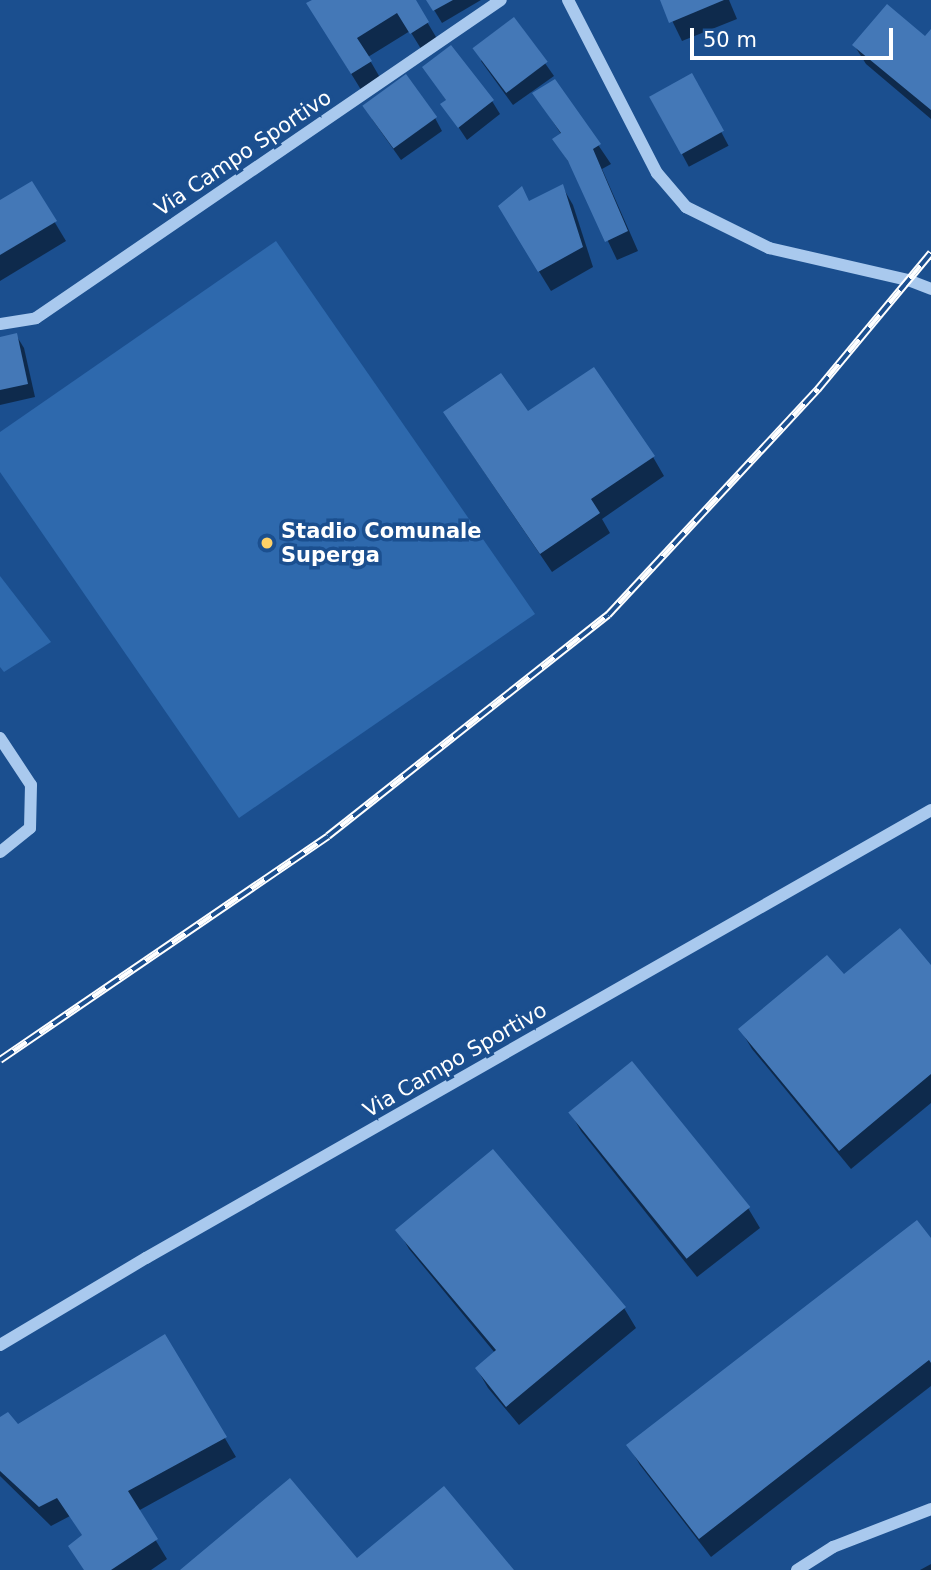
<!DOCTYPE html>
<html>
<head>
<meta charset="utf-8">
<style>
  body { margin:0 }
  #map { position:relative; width:931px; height:1570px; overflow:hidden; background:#1b4f8f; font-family:"DejaVu Sans",sans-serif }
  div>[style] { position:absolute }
  .green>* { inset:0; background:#2e69ad }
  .shadow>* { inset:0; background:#0007; transform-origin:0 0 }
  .building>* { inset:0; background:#4478b7; transform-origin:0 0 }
  .minor>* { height:12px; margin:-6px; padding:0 6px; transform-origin:6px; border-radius:6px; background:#a9c9ee }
  .rail>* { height:8px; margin-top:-4px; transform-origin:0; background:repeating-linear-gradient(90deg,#1b4f8f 0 16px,#fff 0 32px); box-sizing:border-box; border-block:2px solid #fff }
  .dots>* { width:19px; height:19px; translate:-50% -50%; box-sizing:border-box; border:4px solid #1b4f8f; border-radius:50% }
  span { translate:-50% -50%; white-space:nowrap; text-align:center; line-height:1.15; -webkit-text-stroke:7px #1b4f8f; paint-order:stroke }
  .street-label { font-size:21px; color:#fff }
  .poi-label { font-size:21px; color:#fff; font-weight:700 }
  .left { translate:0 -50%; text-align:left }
  .scale { position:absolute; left:690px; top:28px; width:203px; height:32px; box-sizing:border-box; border:4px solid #fff; border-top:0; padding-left:9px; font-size:21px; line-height:24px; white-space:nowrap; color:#fff; -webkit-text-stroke:5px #1b4f8f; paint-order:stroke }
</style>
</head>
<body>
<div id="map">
  <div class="green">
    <div style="clip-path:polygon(276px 241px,535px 614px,239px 818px,0 472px,0 432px)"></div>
    <div style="clip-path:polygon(0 576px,51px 642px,4px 672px,0 667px)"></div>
  </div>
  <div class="shadow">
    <div style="clip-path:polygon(315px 0,414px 0,439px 42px,423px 52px,410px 31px,368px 57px,382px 81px,363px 93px,320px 23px)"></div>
    <div style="clip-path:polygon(428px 0,481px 0,442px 23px)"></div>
    <div style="clip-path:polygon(662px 0,729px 0,737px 19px,682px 41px)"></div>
    <div style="clip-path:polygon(514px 19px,554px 76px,513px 105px,481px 61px)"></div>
    <div style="clip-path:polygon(931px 32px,931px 119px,866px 64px,854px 45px,926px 38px)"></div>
    <div style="clip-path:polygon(424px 68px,492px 101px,500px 114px,467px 140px,451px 116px,447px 101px)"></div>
    <div style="left:691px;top:75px;width:80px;height:45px;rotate:62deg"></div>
    <div style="clip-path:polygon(555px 81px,611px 164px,602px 169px,638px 251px,617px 260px,575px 172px,554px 139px,561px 134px,535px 94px)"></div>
    <div style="clip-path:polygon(435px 118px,442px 131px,401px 160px,372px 119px)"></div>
    <div style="clip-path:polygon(31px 183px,66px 241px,0 281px,0 202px)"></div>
    <div style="clip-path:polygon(562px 186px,573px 205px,593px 267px,551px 291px,511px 226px,529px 203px)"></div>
    <div style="clip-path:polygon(16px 335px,24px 348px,35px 397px,0 405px,0 339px)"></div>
    <div style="clip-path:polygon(527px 414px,653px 457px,664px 476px,602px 519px,610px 533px,552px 572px,457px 432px)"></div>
    <div style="clip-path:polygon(931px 968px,931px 1103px,851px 1169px,752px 1049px,740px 1029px,844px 977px)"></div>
    <div style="clip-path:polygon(632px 1063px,748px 1208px,760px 1228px,697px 1277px,581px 1131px,570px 1112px)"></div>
    <div style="clip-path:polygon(493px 1151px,624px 1308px,636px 1328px,519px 1425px,488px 1388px,477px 1369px,495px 1353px,409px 1249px,398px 1230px)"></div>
    <div style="clip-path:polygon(931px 1241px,931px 1386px,711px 1557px,640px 1465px,629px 1446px)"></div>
    <div style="clip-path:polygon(165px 1337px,236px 1457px,138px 1511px,167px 1559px,151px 1570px,84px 1570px,83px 1536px,70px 1516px,51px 1526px,0 1476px,0 1419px,18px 1426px)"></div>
    <div style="clip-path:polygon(931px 1564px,931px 1570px,920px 1570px)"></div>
  </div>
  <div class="building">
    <div style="clip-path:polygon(312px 0,416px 0,429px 22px,410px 34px,397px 13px,357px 38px,372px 61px,351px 74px,306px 3px)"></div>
    <div style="clip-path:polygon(426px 0,453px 0,433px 11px)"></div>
    <div style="clip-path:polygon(660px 0,724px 0,669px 23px)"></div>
    <div style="clip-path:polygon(887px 4px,925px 36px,931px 29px,931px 110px,852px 45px)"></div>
    <div style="left:514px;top:17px;width:56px;height:52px;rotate:53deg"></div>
    <div style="clip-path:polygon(451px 45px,494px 100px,458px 128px,440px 104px,446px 100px,422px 67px)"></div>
    <div style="left:692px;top:73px;width:66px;height:49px;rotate:61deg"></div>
    <div style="left:406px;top:74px;width:53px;height:54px;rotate:54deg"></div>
    <div style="clip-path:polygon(555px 79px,601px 144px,593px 149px,628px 231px,605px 242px,568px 161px,552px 139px,561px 133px,532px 93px)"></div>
    <div style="clip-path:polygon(32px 181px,57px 221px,0 255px,0 200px)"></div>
    <div style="clip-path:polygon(563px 184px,583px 247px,538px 272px,498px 206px,522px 186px,529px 201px)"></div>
    <div style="clip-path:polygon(17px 333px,28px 384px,0 390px,0 337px)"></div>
    <div style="clip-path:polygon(594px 367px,655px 456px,591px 499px,600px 513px,540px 554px,443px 412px,501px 373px,528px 411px)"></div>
    <div style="clip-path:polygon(900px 928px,931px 965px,931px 1074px,839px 1151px,738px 1029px,827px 955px,844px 974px)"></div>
    <div style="left:632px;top:1061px;width:188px;height:82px;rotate:51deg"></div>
    <div style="clip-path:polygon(493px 1149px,626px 1307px,506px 1407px,475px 1368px,496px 1350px,395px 1230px)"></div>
    <div style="clip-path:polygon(917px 1220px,931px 1238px,931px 1363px,929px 1360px,699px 1539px,626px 1445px)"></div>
    <div style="clip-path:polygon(165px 1334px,227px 1437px,128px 1491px,158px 1539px,111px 1570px,84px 1570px,68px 1546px,82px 1535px,57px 1498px,39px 1507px,0 1471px,0 1417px,8px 1412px,18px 1424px)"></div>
    <div style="clip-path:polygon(290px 1478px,357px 1558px,444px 1486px,514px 1570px,180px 1570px)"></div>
  </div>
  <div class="minor">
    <div style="left:568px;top:0;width:195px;rotate:62.8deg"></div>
    <div style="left:657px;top:173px;width:45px;rotate:49.5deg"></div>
    <div style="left:686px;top:207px;width:93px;rotate:26.3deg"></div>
    <div style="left:769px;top:248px;width:143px;rotate:13deg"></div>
    <div style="left:908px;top:280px;width:25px;rotate:21deg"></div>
    <div style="left:0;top:324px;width:36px;rotate:-9deg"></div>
    <div style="left:36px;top:318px;width:563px;rotate:-34.37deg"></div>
    <div style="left:0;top:738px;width:56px;rotate:56.6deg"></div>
    <div style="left:31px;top:785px;width:43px;rotate:91.3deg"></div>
    <div style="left:30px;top:828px;width:38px;rotate:141deg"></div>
    <div style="left:0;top:1345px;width:170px;rotate:-30.8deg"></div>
    <div style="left:146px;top:1258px;width:904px;rotate:-29.71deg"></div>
    <div style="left:797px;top:1570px;width:43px;rotate:-32.6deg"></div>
    <div style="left:833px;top:1547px;width:105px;rotate:-21.2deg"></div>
  </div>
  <div class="rail">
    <div style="left:0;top:1060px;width:397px;rotate:-34.3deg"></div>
    <div style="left:328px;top:836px;width:357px;rotate:-38.3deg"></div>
    <div style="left:608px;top:615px;width:309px;rotate:-47.1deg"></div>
    <div style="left:818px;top:389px;width:177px;rotate:-50.3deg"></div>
  </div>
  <div class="dots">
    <div style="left:267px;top:543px;background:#ffd166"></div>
  </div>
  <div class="street-label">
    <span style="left:243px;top:153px;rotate:-34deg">Via Campo Sportivo</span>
    <span style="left:455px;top:1060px;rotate:-30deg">Via Campo Sportivo</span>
  </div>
  <div class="poi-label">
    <span class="left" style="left:281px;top:543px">Stadio Comunale<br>Superga</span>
  </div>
  <div class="scale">50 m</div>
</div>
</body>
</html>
